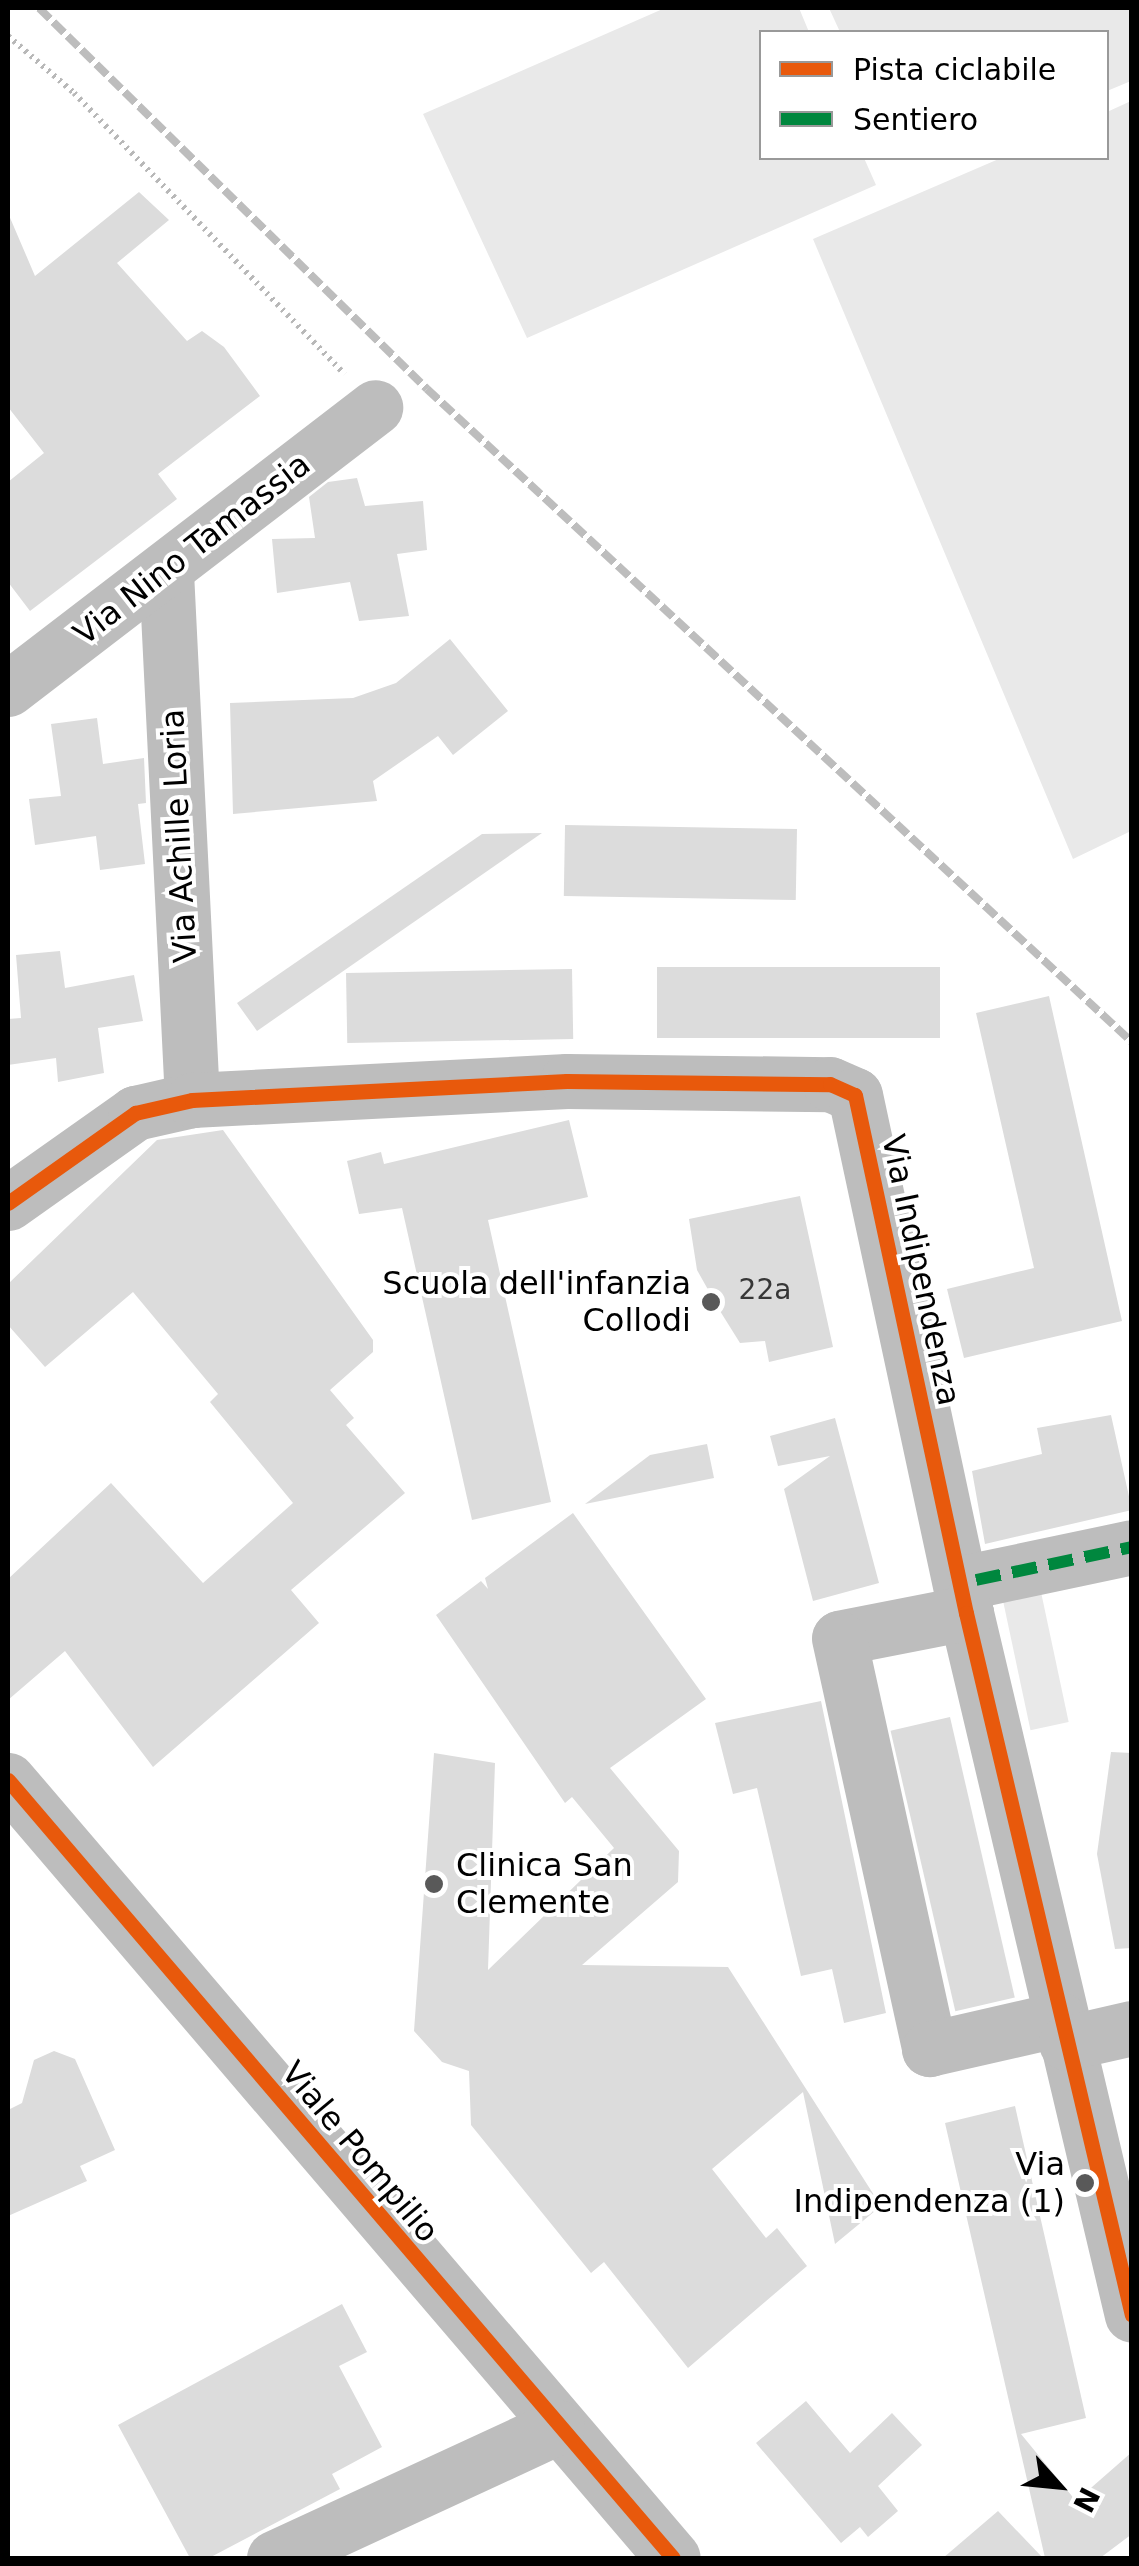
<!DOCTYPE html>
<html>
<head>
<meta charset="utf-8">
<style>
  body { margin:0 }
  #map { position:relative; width:1139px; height:2566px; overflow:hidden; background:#fff; font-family:"DejaVu Sans",sans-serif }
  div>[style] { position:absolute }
  .green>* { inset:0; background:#e9e9e9; transform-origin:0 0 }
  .building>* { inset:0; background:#dcdcdc; transform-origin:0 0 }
  .path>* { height:6px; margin-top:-3px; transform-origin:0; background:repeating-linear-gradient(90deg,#b8b8b8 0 2.5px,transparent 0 7.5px) }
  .minor>* { height:55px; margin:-27.5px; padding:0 27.5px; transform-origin:27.5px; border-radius:27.5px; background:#bdbdbd }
  .rail>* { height:8px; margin-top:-4px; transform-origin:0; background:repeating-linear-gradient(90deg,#bdbdbd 0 15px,transparent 0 20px) }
  .quiet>* { height:12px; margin-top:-6px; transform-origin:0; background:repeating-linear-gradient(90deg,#00873e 0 25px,transparent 0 37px) }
  .cycleway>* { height:15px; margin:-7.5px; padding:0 7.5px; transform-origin:7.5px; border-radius:7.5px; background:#e8590c }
  .dots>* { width:28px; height:28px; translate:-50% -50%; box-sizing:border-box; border:5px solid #fff; border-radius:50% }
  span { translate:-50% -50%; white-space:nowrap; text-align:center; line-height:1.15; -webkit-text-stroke:8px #fff; paint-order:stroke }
  .number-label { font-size:28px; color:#373737 }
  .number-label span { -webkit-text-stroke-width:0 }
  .street-label { font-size:32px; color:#000 }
  .poi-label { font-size:32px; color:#000 }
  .right { translate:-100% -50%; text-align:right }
  .left { translate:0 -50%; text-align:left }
  .frame { position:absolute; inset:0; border:10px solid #000; pointer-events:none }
  .legend { position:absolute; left:759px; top:30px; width:350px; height:130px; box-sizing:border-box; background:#fff; border:2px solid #999; margin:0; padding:12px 18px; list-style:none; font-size:30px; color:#000 }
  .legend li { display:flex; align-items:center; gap:20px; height:50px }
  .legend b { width:50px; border:2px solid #999 }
  .north { position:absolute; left:1009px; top:2436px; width:100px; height:100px; -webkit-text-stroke:8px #fff; paint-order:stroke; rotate:117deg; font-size:28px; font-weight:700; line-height:40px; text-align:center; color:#000 }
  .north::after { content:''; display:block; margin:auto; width:35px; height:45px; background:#000; clip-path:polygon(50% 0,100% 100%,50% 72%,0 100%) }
</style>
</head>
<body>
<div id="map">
  <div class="green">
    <div style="clip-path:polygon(665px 8px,799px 8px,809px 32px,762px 32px,762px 158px,864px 158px,876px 185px,527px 338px,423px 114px)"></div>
    <div style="clip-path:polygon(829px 8px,1131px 8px,1131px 81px,1107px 91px,1106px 32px,840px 32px)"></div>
    <div style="clip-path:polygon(1131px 101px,1131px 831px,1073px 859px,813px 239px,1001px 158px,1106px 158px,1107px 112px)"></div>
    <div style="left:1041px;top:1592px;width:133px;height:39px;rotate:78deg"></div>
  </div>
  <div class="building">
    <div style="clip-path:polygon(139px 192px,169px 220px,117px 263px,187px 341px,202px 331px,224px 347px,260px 396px,158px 474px,177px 499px,30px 611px,8px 582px,8px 482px,44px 453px,8px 407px,8px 213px,35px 276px)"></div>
    <div style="clip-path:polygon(357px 478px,365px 506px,423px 501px,427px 550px,397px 554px,409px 616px,359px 621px,350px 582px,277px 593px,272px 539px,315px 538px,309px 497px,328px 482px)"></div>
    <div style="clip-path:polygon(450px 639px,508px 711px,453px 755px,438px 736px,373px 781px,377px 801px,233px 814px,230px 703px,353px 698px,396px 683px)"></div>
    <div style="clip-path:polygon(97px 718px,103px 764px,144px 758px,146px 803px,138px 804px,145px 864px,100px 870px,96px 836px,35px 845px,29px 799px,61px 796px,51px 724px)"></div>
    <div style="left:797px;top:829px;width:71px;height:232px;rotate:91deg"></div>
    <div style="clip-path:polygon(542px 833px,257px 1031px,237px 1003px,482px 834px)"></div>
    <div style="clip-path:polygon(60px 951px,65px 988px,134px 975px,143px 1021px,98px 1028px,104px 1073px,58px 1082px,56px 1058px,8px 1065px,8px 1019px,21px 1018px,16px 955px)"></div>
    <div style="left:940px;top:967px;width:71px;height:283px;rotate:90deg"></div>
    <div style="left:572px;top:969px;width:70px;height:226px;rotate:89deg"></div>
    <div style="clip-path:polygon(1049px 996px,1122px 1321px,964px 1358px,947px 1289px,1034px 1268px,976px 1013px)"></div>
    <div style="clip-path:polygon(569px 1120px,588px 1197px,488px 1220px,551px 1502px,472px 1520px,402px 1208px,359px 1214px,347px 1161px,381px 1152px,384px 1164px)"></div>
    <div style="clip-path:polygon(223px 1130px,373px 1340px,373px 1352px,330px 1390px,354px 1418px,346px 1425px,405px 1493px,291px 1590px,319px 1623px,153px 1767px,65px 1651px,8px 1700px,8px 1579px,111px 1483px,203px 1583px,293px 1503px,210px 1402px,218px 1394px,133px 1292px,45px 1367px,8px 1325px,8px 1284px,157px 1140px)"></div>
    <div style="clip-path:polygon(800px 1196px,833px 1347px,769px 1362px,765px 1341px,740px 1343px,720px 1311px,697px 1270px,689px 1219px)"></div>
    <div style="clip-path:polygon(1111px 1415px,1132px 1510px,985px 1544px,972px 1471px,1042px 1454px,1037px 1428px)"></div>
    <div style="clip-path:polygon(835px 1418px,879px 1583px,813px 1601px,784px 1489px,830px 1456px,778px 1466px,770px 1436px)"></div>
    <div style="clip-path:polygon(707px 1444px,714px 1478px,585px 1504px,650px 1455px)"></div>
    <div style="clip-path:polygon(573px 1513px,706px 1699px,610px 1768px,679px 1851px,678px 1882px,582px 1965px,728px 1967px,881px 2206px,835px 2244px,803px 2092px,712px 2169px,766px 2238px,777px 2228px,807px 2266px,688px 2368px,604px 2262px,591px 2273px,471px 2125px,469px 2071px,442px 2062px,414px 2031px,434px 1753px,495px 1763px,488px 1970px,614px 1848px,572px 1797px,565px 1803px,436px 1615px,481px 1581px,488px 1589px,485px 1578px)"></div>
    <div style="clip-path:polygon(821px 1701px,886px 2013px,844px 2023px,832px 1969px,801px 1976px,757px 1788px,733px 1794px,715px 1723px)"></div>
    <div style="left:950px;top:1717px;width:288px;height:61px;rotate:77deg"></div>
    <div style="clip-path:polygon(1111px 1752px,1132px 1753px,1132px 1948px,1115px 1949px,1097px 1854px)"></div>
    <div style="clip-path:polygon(54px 2051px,75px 2059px,115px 2150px,80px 2166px,87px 2181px,8px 2216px,8px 2110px,22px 2103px,34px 2060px)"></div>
    <div style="clip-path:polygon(1015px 2106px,1086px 2418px,1021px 2434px,1076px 2501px,1132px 2452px,1132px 2534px,1100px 2558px,1045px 2558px,945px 2123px)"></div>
    <div style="clip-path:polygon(342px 2304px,367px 2352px,339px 2366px,382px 2447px,332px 2474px,340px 2489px,209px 2558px,190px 2558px,118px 2425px)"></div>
    <div style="clip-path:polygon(806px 2401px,850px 2453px,892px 2413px,922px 2445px,878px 2486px,898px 2511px,868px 2537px,860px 2527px,841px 2543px,756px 2443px)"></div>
    <div style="clip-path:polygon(998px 2511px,1043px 2558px,943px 2558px)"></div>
  </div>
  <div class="path">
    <div style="left:8px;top:36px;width:87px;rotate:40.8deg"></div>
    <div style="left:74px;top:93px;width:390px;rotate:46.1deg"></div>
  </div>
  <div class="minor">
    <div style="left:166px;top:572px;width:529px;rotate:87.18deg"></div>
    <div style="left:8px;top:689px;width:463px;rotate:-37.5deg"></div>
    <div style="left:8px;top:1203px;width:156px;rotate:-35.3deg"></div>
    <div style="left:135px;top:1113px;width:58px;rotate:-12.8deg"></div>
    <div style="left:192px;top:1100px;width:375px;rotate:-2.9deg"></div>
    <div style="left:567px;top:1081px;width:263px;rotate:0.7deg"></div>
    <div style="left:830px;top:1084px;width:27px;rotate:24deg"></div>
    <div style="left:855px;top:1095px;width:530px;rotate:77.91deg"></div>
    <div style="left:966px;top:1613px;width:721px;rotate:76.7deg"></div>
    <div style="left:976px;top:1580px;width:159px;rotate:-11.9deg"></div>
    <div style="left:966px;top:1613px;width:129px;rotate:168.9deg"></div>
    <div style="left:839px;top:1638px;width:421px;rotate:77.6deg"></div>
    <div style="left:929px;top:2049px;width:134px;rotate:-12.9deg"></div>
    <div style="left:8px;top:1780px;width:1023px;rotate:49.48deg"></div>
    <div style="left:1066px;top:2043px;width:68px;rotate:-12.8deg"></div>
    <div style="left:274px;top:2558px;width:312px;rotate:-24.8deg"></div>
  </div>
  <div class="rail">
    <div style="left:39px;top:8px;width:544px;rotate:44.48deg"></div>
    <div style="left:427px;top:389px;width:961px;rotate:42.81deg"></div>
  </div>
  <div class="quiet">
    <div style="left:976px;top:1580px;width:159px;rotate:-11.9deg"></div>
  </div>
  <div class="cycleway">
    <div style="left:8px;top:1203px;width:156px;rotate:-35.3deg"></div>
    <div style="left:135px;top:1113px;width:58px;rotate:-12.8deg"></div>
    <div style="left:192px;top:1100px;width:375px;rotate:-2.9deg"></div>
    <div style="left:567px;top:1081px;width:263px;rotate:0.7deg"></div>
    <div style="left:830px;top:1084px;width:27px;rotate:24deg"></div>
    <div style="left:855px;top:1095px;width:530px;rotate:77.91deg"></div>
    <div style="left:966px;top:1613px;width:721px;rotate:76.7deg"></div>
    <div style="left:8px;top:1780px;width:1023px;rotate:49.48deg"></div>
  </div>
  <div class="dots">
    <div style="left:711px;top:1302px;background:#595959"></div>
    <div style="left:434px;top:1884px;background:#595959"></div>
    <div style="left:1085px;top:2183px;background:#595959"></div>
  </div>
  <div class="number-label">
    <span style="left:765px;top:1290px">22a</span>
  </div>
  <div class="street-label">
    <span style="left:192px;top:549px;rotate:-38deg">Via Nino Tamassia</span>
    <span style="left:179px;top:836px;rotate:-93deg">Via Achille Loria</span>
    <span style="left:921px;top:1270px;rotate:78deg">Via Indipendenza</span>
    <span style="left:360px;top:2152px;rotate:50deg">Viale Pompilio</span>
  </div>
  <div class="poi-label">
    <span class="right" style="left:691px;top:1302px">Scuola dell'infanzia<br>Collodi</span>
    <span class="left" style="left:456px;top:1884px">Clinica San<br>Clemente</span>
    <span class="right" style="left:1065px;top:2183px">Via<br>Indipendenza (1)</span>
  </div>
  <div class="frame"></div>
  <ul class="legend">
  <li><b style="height:12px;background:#e8590c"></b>Pista ciclabile</li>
  <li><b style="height:12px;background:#00873e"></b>Sentiero</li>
  </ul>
  <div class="north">N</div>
</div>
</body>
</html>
